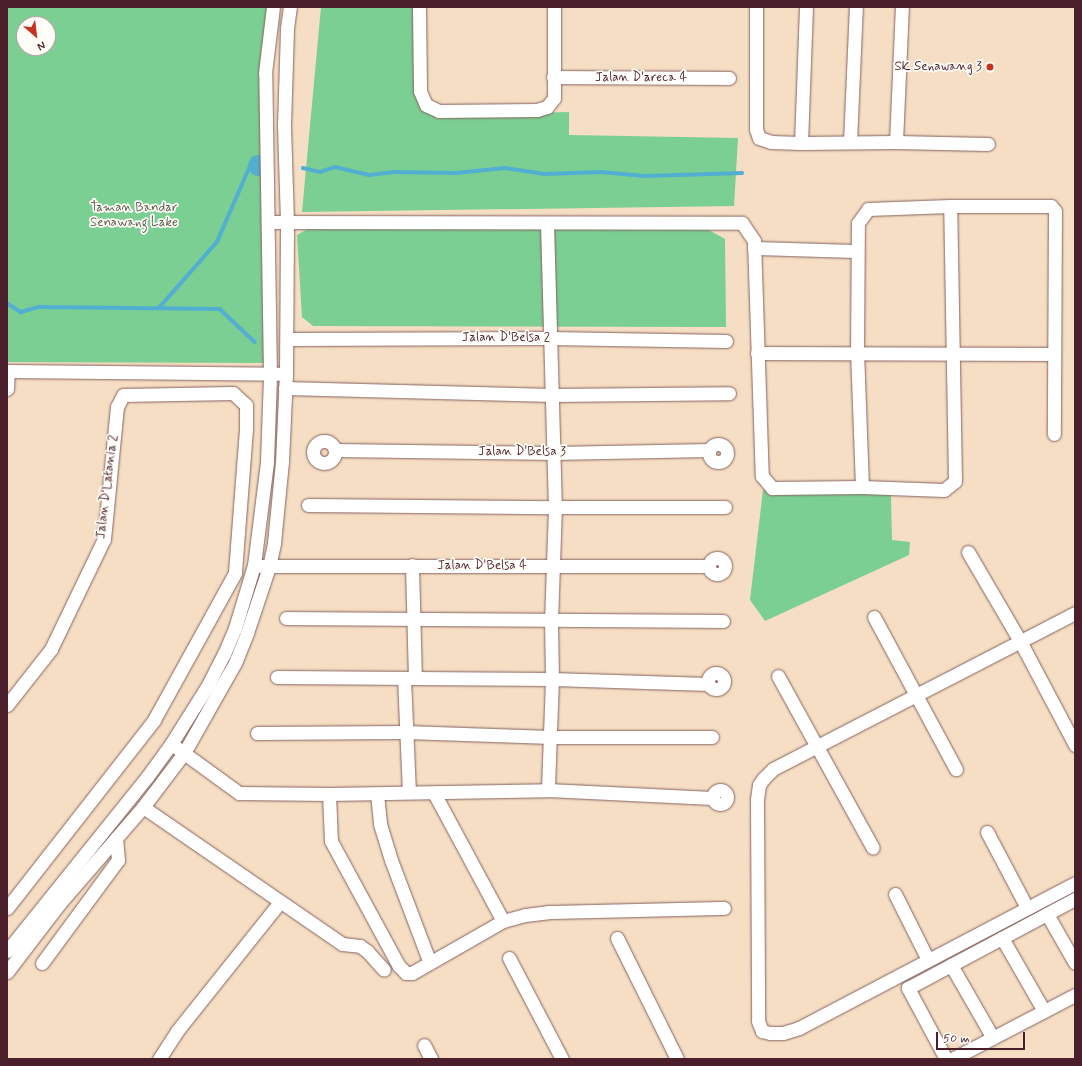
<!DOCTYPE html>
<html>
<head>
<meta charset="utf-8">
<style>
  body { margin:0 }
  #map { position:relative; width:1082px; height:1066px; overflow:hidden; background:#f5dec3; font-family:Mynerve,sans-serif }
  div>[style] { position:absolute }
  .green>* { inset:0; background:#7bcf93 }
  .stream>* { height:3.5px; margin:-1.75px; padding:0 1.75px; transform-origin:1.75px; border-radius:1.75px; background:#53afd1 }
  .river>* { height:21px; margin:-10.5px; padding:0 10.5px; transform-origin:10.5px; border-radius:10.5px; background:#53afd1 }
  .roads { filter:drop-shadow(0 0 1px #866260) drop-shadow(0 0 1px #866260) }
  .minor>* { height:13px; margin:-6.5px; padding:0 6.5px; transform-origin:6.5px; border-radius:6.5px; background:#fff }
  .minor>.ring { margin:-6.5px; padding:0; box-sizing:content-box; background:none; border:13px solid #fff; border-radius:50% }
  .dots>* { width:11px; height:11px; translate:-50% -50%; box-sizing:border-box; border:2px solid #fdfcf7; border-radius:50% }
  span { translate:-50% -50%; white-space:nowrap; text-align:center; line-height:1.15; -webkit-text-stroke:3.5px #fdfcf7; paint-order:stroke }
  .poi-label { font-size:13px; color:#4a1f2b }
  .right { translate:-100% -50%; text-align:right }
  .street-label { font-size:13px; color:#4a1f2b }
  .park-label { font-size:13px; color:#5b5d4f }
  .frame { position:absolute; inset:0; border:8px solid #4a1f2b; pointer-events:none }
  .north { position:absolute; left:16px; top:16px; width:40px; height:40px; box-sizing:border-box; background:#fdfcf7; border:1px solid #b5a4a5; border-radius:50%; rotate:152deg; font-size:11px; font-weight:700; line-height:16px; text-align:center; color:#4a1f2b }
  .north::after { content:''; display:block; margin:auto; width:14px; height:18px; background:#c8321e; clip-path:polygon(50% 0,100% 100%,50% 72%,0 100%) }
  .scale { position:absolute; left:936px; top:1032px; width:89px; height:18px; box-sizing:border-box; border:2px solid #4a1f2b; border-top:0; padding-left:5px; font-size:12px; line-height:14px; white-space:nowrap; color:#4a1f2b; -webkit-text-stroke:3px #fdfcf7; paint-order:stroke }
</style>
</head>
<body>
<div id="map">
  <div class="green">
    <div style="clip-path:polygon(evenodd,7px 7px,267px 7px,264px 363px,7px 362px,7px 7px,24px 24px,48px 24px,48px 48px,24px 48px,24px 24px)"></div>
    <div style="clip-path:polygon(321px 7px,416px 7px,417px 100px,448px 115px,569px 112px,569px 135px,738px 138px,734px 206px,302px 212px)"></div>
    <div style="clip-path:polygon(315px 225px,707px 229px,725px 239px,726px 327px,313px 326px,302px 317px,297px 235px)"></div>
    <div style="clip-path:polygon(763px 490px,891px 494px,892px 540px,910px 542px,909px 555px,765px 621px,750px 600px)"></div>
  </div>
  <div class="stream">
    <div style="left:303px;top:168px;width:18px;rotate:13deg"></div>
    <div style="left:321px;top:172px;width:15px;rotate:-20deg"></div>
    <div style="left:335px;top:167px;width:36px;rotate:13deg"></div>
    <div style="left:370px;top:175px;width:24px;rotate:-7deg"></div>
    <div style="left:394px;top:172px;width:62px;rotate:0.9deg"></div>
    <div style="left:456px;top:173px;width:49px;rotate:-5.8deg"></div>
    <div style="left:505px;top:168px;width:40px;rotate:8.5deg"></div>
    <div style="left:545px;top:174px;width:56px;rotate:-2deg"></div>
    <div style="left:601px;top:172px;width:44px;rotate:5.2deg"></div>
    <div style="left:645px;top:176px;width:97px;rotate:-1.8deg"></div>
    <div style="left:7px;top:303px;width:17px;rotate:33deg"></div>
    <div style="left:21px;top:312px;width:19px;rotate:-16deg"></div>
    <div style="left:39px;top:307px;width:181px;rotate:0.6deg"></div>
    <div style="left:220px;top:309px;width:48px;rotate:43.3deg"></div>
    <div style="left:159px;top:308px;width:88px;rotate:-48.7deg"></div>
    <div style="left:217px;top:242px;width:83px;rotate:-66.5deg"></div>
    <div style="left:250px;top:166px;width:8px;rotate:-7deg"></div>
  </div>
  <div class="river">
    <div style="left:258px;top:165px;width:2px"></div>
  </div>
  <div class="roads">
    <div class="minor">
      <div style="left:419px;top:7px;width:84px;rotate:89.3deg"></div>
      <div style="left:420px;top:91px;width:15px;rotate:67deg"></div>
      <div style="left:426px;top:105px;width:14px;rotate:25deg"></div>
      <div style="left:439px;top:111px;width:98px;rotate:-0.6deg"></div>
      <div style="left:537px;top:110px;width:10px;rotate:-17deg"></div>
      <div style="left:547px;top:107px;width:11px;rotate:-52deg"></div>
      <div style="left:554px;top:98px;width:91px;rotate:-90deg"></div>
      <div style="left:756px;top:7px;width:122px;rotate:90deg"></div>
      <div style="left:756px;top:129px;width:9px;rotate:72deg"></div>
      <div style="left:759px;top:138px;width:13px;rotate:18deg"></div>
      <div style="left:771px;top:142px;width:30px;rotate:2deg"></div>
      <div style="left:801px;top:143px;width:95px;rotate:-0.6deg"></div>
      <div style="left:896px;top:142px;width:92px;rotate:1.2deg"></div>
      <div style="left:553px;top:77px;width:176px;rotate:0.3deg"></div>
      <div style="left:850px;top:142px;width:135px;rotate:-87.5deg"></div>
      <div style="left:896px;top:142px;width:135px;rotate:-87.5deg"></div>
      <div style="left:801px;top:143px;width:136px;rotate:-87.9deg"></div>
      <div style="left:268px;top:222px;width:474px;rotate:0.1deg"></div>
      <div style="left:742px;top:223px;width:22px;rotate:56deg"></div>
      <div style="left:754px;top:241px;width:235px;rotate:88.1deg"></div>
      <div style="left:762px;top:476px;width:16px;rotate:50deg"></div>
      <div style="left:772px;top:488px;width:90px;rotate:-0.6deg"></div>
      <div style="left:862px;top:487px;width:82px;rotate:2.1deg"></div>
      <div style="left:944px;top:490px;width:14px;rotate:-39deg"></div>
      <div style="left:955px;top:481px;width:275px;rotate:-91deg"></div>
      <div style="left:547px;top:223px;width:284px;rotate:88.4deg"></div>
      <div style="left:555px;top:507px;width:114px;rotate:92deg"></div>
      <div style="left:551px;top:621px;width:58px;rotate:89deg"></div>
      <div style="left:552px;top:679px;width:111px;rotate:92.1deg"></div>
      <div style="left:754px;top:248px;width:103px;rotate:1.7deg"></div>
      <div style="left:287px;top:339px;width:263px;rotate:-0.2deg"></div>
      <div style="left:550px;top:338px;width:176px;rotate:1deg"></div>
      <div style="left:757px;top:353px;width:297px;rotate:0.2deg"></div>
      <div style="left:7px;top:371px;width:272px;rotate:0.6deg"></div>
      <div style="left:285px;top:388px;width:267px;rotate:1.5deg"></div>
      <div style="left:552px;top:395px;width:177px;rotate:-0.6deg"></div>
      <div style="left:7px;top:389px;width:18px;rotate:-87deg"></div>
      <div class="ring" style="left:313px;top:441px;width:9px;height:9px"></div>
      <div class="ring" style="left:709px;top:444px;width:5px;height:5px"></div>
      <div style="left:335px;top:450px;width:219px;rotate:0.8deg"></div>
      <div style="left:554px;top:453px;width:155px;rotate:-1.1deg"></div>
      <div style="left:862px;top:487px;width:134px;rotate:-92.1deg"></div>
      <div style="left:857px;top:353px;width:130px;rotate:-89.6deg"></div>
      <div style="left:858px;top:223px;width:17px;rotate:-54deg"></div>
      <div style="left:868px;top:209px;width:82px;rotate:-2.1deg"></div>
      <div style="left:950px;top:206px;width:101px"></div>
      <div style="left:1051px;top:206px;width:6px;rotate:51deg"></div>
      <div style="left:1055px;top:211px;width:223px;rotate:90.3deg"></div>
      <div style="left:308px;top:505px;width:247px;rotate:0.5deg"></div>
      <div style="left:555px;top:507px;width:170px"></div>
      <div style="left:968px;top:552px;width:103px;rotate:59.7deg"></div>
      <div style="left:1020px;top:641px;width:118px;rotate:62.1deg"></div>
      <div class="ring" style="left:709px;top:558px;width:3px;height:3px"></div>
      <div style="left:412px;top:565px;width:113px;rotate:88.5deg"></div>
      <div style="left:261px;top:566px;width:448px"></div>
      <div style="left:1075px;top:613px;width:340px;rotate:152.7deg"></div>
      <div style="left:773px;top:769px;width:14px;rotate:135deg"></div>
      <div style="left:763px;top:779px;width:7px;rotate:124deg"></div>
      <div style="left:759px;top:785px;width:15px;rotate:98deg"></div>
      <div style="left:757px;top:800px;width:221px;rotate:89.7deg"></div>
      <div style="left:758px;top:1021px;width:11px;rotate:68deg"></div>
      <div style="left:762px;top:1031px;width:8px;rotate:14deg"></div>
      <div style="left:770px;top:1033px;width:13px"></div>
      <div style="left:783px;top:1033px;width:17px;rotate:-17deg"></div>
      <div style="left:799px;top:1028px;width:312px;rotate:-27.7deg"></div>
      <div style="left:874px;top:617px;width:173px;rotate:61.7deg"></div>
      <div style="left:286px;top:618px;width:437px;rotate:0.4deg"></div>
      <div class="ring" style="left:708px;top:673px;width:3px;height:3px"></div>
      <div style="left:778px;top:676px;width:196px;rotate:61.1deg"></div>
      <div style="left:277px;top:677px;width:275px;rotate:0.4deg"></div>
      <div style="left:552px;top:679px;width:156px;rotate:1.8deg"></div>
      <div style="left:404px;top:678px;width:114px;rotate:87.5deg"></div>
      <div style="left:7px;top:705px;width:71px;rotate:-51.8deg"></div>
      <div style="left:51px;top:649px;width:122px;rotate:-64.3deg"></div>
      <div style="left:104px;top:539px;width:133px;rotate:-84.4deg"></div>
      <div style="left:117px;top:407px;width:13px;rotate:-63deg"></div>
      <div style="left:123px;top:395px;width:110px;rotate:-1deg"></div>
      <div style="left:233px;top:393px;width:18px;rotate:43deg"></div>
      <div style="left:246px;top:405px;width:24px;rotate:90deg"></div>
      <div style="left:246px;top:429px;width:144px;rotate:94.4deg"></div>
      <div style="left:235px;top:573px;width:168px;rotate:118.9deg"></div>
      <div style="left:154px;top:720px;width:239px;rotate:128deg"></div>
      <div style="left:257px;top:733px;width:149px;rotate:-0.4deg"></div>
      <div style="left:406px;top:732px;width:145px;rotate:2deg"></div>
      <div style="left:551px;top:737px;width:161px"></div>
      <div style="left:177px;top:748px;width:77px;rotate:36deg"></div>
      <div style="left:239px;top:793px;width:90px;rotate:0.6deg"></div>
      <div style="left:329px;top:794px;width:219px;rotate:-1deg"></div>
      <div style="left:548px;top:790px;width:164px;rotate:2.8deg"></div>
      <div class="ring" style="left:713px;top:790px;width:1px;height:1px"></div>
      <div style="left:434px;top:793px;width:145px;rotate:61.7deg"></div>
      <div style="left:503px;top:921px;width:23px;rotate:-15deg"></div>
      <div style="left:525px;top:915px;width:23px;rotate:-7deg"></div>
      <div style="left:548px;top:912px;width:176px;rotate:-1.3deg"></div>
      <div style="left:329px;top:794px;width:47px;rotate:87.6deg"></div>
      <div style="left:331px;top:841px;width:142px;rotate:61.5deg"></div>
      <div style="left:399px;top:966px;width:10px;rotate:45deg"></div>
      <div style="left:406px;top:973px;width:6px"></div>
      <div style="left:412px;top:973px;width:105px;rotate:-29.7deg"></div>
      <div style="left:377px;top:794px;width:30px;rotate:84deg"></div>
      <div style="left:380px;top:824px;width:38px;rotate:73deg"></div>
      <div style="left:391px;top:860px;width:110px;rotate:69.3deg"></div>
      <div style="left:143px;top:807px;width:242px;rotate:34.5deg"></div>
      <div style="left:342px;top:944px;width:18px;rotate:6deg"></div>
      <div style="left:360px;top:946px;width:9px;rotate:36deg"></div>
      <div style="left:367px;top:951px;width:25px;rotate:48deg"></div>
      <div style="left:987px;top:832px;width:86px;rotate:62.2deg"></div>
      <div style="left:895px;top:894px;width:74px;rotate:63.4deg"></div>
      <div style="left:1047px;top:914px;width:56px;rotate:60.3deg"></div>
      <div style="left:617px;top:938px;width:135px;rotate:63.6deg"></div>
      <div style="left:1002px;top:938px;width:84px;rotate:60.1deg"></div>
      <div style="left:7px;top:951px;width:223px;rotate:-51.2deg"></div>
      <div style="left:147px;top:777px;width:41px;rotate:-54deg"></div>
      <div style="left:171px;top:744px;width:70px;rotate:-57.9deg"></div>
      <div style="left:208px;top:685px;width:35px;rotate:-63deg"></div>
      <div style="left:224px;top:654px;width:28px;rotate:-67deg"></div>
      <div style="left:235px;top:628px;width:66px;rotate:-73.2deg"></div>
      <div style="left:254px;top:565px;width:104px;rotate:-82.8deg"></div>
      <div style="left:267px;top:462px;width:87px;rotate:-88deg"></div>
      <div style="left:270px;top:375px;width:302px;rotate:-90.9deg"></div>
      <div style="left:265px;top:73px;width:66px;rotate:-83.1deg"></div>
      <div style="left:509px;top:958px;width:114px;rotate:62.3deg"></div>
      <div style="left:42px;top:963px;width:128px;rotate:-53.6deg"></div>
      <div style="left:118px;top:860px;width:22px;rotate:-95deg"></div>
      <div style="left:951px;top:965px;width:84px;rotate:60.1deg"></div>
      <div style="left:7px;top:972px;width:86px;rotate:-52.6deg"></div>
      <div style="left:59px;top:904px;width:128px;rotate:-49.1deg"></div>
      <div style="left:143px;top:807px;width:68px;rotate:-52.8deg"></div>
      <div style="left:184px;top:753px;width:103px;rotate:-60.5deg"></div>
      <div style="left:235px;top:663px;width:32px;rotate:-68deg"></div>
      <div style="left:247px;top:633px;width:70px;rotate:-71.6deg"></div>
      <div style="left:269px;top:567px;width:25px;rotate:-78deg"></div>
      <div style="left:274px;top:543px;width:81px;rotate:-84.4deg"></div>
      <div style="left:282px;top:462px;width:89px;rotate:-87.4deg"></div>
      <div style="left:286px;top:373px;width:151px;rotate:-89.6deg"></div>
      <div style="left:287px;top:222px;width:97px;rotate:-91.8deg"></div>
      <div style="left:284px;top:125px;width:97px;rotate:-88.2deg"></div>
      <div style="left:287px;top:28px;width:21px;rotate:-82deg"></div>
      <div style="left:424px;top:1045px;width:16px;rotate:63deg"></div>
      <div style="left:159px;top:1059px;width:33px;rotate:-57deg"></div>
      <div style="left:177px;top:1031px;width:165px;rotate:-51.4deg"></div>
      <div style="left:946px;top:1059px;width:81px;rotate:-118.2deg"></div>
      <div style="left:908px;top:988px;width:189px;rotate:-28.1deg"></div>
      <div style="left:952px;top:1059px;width:139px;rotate:-27.5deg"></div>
    </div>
  </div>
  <div class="dots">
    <div style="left:990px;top:67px;background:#c8321e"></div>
  </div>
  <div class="poi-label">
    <span class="right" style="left:982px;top:67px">SK Senawang 3</span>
  </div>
  <div class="street-label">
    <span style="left:641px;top:78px">Jalan D'areca 4</span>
    <span style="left:506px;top:338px">Jalan D'Belsa 2</span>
    <span style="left:522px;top:452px">Jalan D'Belsa 3</span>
    <span style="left:108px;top:487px;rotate:-83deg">Jalan D’Latania 2</span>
    <span style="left:482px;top:566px">Jalan D'Belsa 4</span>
  </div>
  <div class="park-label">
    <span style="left:134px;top:216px">Taman Bandar<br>Senawang Lake</span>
  </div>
  <div class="frame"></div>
  <div class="north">N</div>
  <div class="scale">50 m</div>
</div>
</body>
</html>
